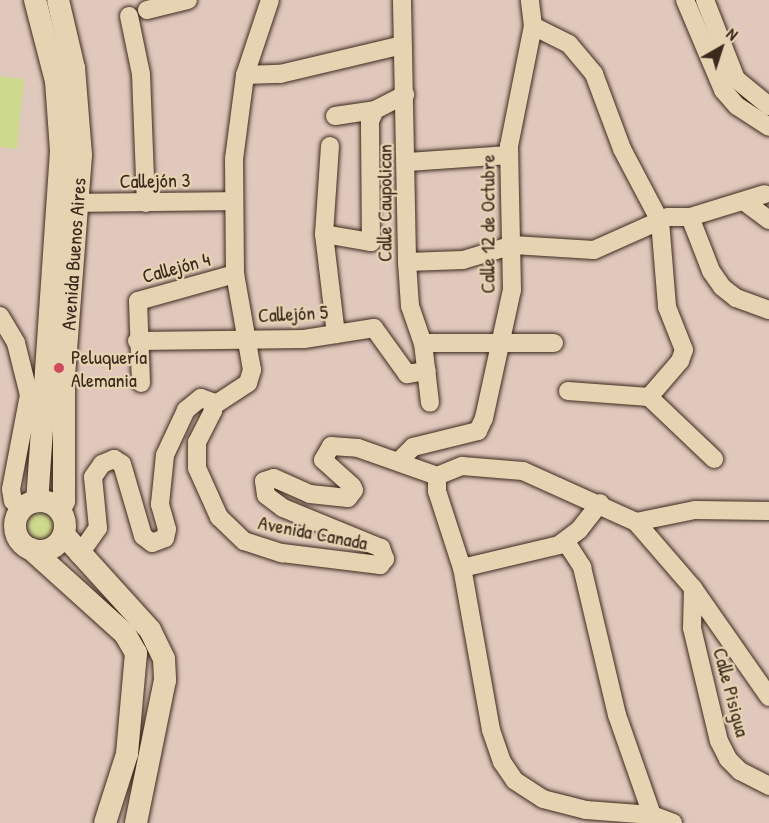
<!DOCTYPE html>
<html>
<head>
<meta charset="utf-8">
<style>
  body { margin:0 }
  #map { position:relative; width:769px; height:823px; overflow:hidden; background:#e1c8bc; font-family:"Patrick Hand",sans-serif }
  div>[style] { position:absolute }
  .green>* { inset:0; background:#cdd98c }
  .round { border-radius:50% }
  .roads { filter:drop-shadow(0 0 2px #3b2a1e) drop-shadow(0 0 2px #3b2a1e) }
  .minor>* { height:18px; margin:-9px; padding:0 9px; transform-origin:9px; border-radius:9px; background:#e6d3b1 }
  .major>* { height:22px; margin:-11px; padding:0 11px; transform-origin:11px; border-radius:11px; background:#e6d3b1 }
  .major>.ring { margin:-11px; padding:0; box-sizing:content-box; background:none; border:22px solid #e6d3b1; border-radius:50% }
  .dots>* { width:16px; height:16px; translate:-50% -50%; box-sizing:border-box; border:3px solid #e6d3b1; border-radius:50% }
  span { translate:-50% -50%; white-space:nowrap; text-align:center; line-height:1.15; -webkit-text-stroke:4.5px #e6d3b1; paint-order:stroke }
  .street-label { font-size:20px; color:#3b2a1e }
  .poi-label { font-size:20px; color:#3b2a1e }
  .left { translate:0 -50%; text-align:left }
  .north { position:absolute; left:691px; top:18px; width:60px; height:60px; -webkit-text-stroke:4px #e6d3b1; paint-order:stroke; rotate:39deg; font-size:16px; font-weight:700; line-height:24px; text-align:center; color:#3b2a1e }
  .north::after { content:''; display:block; margin:auto; width:21px; height:27px; background:#3b2a1e; clip-path:polygon(50% 0,100% 100%,50% 72%,0 100%) }
</style>
</head>
<body>
<div id="map">
  <div class="green">
    <div style="clip-path:polygon(0 76px,24px 79px,17px 149px,0 147px)"></div>
    <div class="round" style="left:28px;top:513px;width:26px;height:26px"></div>
  </div>
  <div class="roads">
    <div class="minor">
      <div style="left:402px;top:0;width:262px;rotate:88.9deg"></div>
      <div style="left:407px;top:262px;width:44px;rotate:86.1deg"></div>
      <div style="left:410px;top:306px;width:39px;rotate:71deg"></div>
      <div style="left:423px;top:343px;width:60px;rotate:83.3deg"></div>
      <div style="left:685px;top:0;width:98px;rotate:67.1deg"></div>
      <div style="left:723px;top:90px;width:21px;rotate:49deg"></div>
      <div style="left:737px;top:106px;width:38px;rotate:33deg"></div>
      <div style="left:705px;top:0;width:85px;rotate:68.6deg"></div>
      <div style="left:736px;top:79px;width:43px;rotate:39.3deg"></div>
      <div style="left:147px;top:10px;width:42px;rotate:-13.7deg"></div>
      <div style="left:129px;top:16px;width:59px;rotate:78.3deg"></div>
      <div style="left:141px;top:74px;width:129px;rotate:87.8deg"></div>
      <div style="left:533px;top:26px;width:40px;rotate:26.6deg"></div>
      <div style="left:569px;top:44px;width:39px;rotate:50deg"></div>
      <div style="left:594px;top:74px;width:80px;rotate:69.5deg"></div>
      <div style="left:622px;top:149px;width:81px;rotate:62.2deg"></div>
      <div style="left:660px;top:221px;width:86px;rotate:85.3deg"></div>
      <div style="left:667px;top:307px;width:46px;rotate:68.4deg"></div>
      <div style="left:684px;top:350px;width:12px;rotate:110deg"></div>
      <div style="left:680px;top:361px;width:48px;rotate:130.7deg"></div>
      <div style="left:245px;top:75px;width:35px;rotate:-2deg"></div>
      <div style="left:280px;top:74px;width:126px;rotate:-13.3deg"></div>
      <div style="left:335px;top:116px;width:40px;rotate:-8.5deg"></div>
      <div style="left:375px;top:110px;width:34px;rotate:-27deg"></div>
      <div style="left:330px;top:146px;width:88px;rotate:93.9deg"></div>
      <div style="left:324px;top:234px;width:101px;rotate:83.2deg"></div>
      <div style="left:408px;top:162px;width:101px;rotate:-4deg"></div>
      <div style="left:745px;top:202px;width:30px;rotate:37deg"></div>
      <div style="left:76px;top:203px;width:158px;rotate:-0.7deg"></div>
      <div style="left:690px;top:217px;width:58px;rotate:68.7deg"></div>
      <div style="left:711px;top:271px;width:19px;rotate:55deg"></div>
      <div style="left:722px;top:287px;width:18px;rotate:38deg"></div>
      <div style="left:736px;top:298px;width:35px;rotate:20deg"></div>
      <div style="left:324px;top:234px;width:48px;rotate:9.7deg"></div>
      <div style="left:371px;top:242px;width:121px;rotate:-90.5deg"></div>
      <div style="left:370px;top:121px;width:12px;rotate:-66deg"></div>
      <div style="left:407px;top:262px;width:56px;rotate:-2deg"></div>
      <div style="left:463px;top:260px;width:52px;rotate:-16.7deg"></div>
      <div style="left:513px;top:245px;width:81px;rotate:3.5deg"></div>
      <div style="left:594px;top:250px;width:81px;rotate:-24deg"></div>
      <div style="left:668px;top:217px;width:22px"></div>
      <div style="left:690px;top:217px;width:78px;rotate:-17deg"></div>
      <div style="left:0;top:316px;width:31px;rotate:59deg"></div>
      <div style="left:16px;top:343px;width:54px;rotate:76deg"></div>
      <div style="left:29px;top:395px;width:96px;rotate:100.8deg"></div>
      <div style="left:11px;top:489px;width:12px;rotate:81deg"></div>
      <div style="left:13px;top:501px;width:11px;rotate:38deg"></div>
      <div style="left:137px;top:341px;width:167px;rotate:-0.7deg"></div>
      <div style="left:304px;top:339px;width:71px;rotate:-8.9deg"></div>
      <div style="left:374px;top:328px;width:57px;rotate:54.3deg"></div>
      <div style="left:407px;top:374px;width:20px;rotate:-9deg"></div>
      <div style="left:423px;top:343px;width:131px"></div>
      <div style="left:141px;top:383px;width:82px;rotate:-92.1deg"></div>
      <div style="left:138px;top:301px;width:101px;rotate:-15.6deg"></div>
      <div style="left:568px;top:391px;width:81px;rotate:4.2deg"></div>
      <div style="left:649px;top:397px;width:90px;rotate:43.6deg"></div>
      <div style="left:213px;top:406px;width:42px;rotate:-33.3deg"></div>
      <div style="left:248px;top:383px;width:14px;rotate:-73deg"></div>
      <div style="left:252px;top:370px;width:97px;rotate:-100deg"></div>
      <div style="left:235px;top:274px;width:115px;rotate:-90.5deg"></div>
      <div style="left:234px;top:159px;width:85px;rotate:-82.5deg"></div>
      <div style="left:245px;top:75px;width:79px;rotate:-71.6deg"></div>
      <div style="left:399px;top:461px;width:20px;rotate:-45deg"></div>
      <div style="left:413px;top:447px;width:67px;rotate:-13.8deg"></div>
      <div style="left:478px;top:431px;width:14px;rotate:-65deg"></div>
      <div style="left:484px;top:418px;width:131px;rotate:-77.7deg"></div>
      <div style="left:512px;top:290px;width:144px;rotate:-91.2deg"></div>
      <div style="left:509px;top:146px;width:122px;rotate:-78.7deg"></div>
      <div style="left:533px;top:26px;width:26px;rotate:-97deg"></div>
      <div style="left:636px;top:522px;width:60px;rotate:-11.5deg"></div>
      <div style="left:695px;top:510px;width:74px;rotate:0.8deg"></div>
      <div style="left:566px;top:542px;width:30px;rotate:57deg"></div>
      <div style="left:582px;top:567px;width:152px;rotate:76.7deg"></div>
      <div style="left:617px;top:715px;width:106px;rotate:70.7deg"></div>
      <div style="left:79px;top:555px;width:33px;rotate:-55deg"></div>
      <div style="left:98px;top:528px;width:51px;rotate:-95.6deg"></div>
      <div style="left:93px;top:477px;width:16px;rotate:-55deg"></div>
      <div style="left:102px;top:464px;width:13px;rotate:-23deg"></div>
      <div style="left:114px;top:459px;width:9px;rotate:32deg"></div>
      <div style="left:122px;top:464px;width:75px;rotate:73.7deg"></div>
      <div style="left:143px;top:536px;width:11px;rotate:38deg"></div>
      <div style="left:152px;top:543px;width:14px;rotate:-21deg"></div>
      <div style="left:165px;top:538px;width:9px;rotate:-77deg"></div>
      <div style="left:167px;top:529px;width:26px;rotate:-106deg"></div>
      <div style="left:160px;top:504px;width:49px;rotate:-84.2deg"></div>
      <div style="left:165px;top:455px;width:50px;rotate:-65deg"></div>
      <div style="left:186px;top:410px;width:19px;rotate:-39deg"></div>
      <div style="left:201px;top:398px;width:12px;rotate:20deg"></div>
      <div style="left:212px;top:402px;width:9px;rotate:84deg"></div>
      <div style="left:213px;top:411px;width:35px;rotate:117deg"></div>
      <div style="left:197px;top:442px;width:26px;rotate:90deg"></div>
      <div style="left:197px;top:468px;width:54px;rotate:65.8deg"></div>
      <div style="left:219px;top:517px;width:35px;rotate:44deg"></div>
      <div style="left:244px;top:541px;width:40px;rotate:18deg"></div>
      <div style="left:282px;top:553px;width:99px;rotate:7deg"></div>
      <div style="left:380px;top:565px;width:8px;rotate:-50deg"></div>
      <div style="left:385px;top:559px;width:12px;rotate:-110deg"></div>
      <div style="left:381px;top:548px;width:106px;rotate:-157.8deg"></div>
      <div style="left:283px;top:508px;width:21px;rotate:-143deg"></div>
      <div style="left:266px;top:495px;width:14px;rotate:-98deg"></div>
      <div style="left:264px;top:481px;width:10px;rotate:-17deg"></div>
      <div style="left:274px;top:478px;width:39px;rotate:24deg"></div>
      <div style="left:310px;top:494px;width:38px;rotate:6deg"></div>
      <div style="left:348px;top:498px;width:10px;rotate:-53deg"></div>
      <div style="left:354px;top:490px;width:4px;rotate:-117deg"></div>
      <div style="left:352px;top:486px;width:39px;rotate:-138deg"></div>
      <div style="left:323px;top:460px;width:16px;rotate:-60deg"></div>
      <div style="left:331px;top:446px;width:27px;rotate:4deg"></div>
      <div style="left:358px;top:448px;width:84px;rotate:19.5deg"></div>
      <div style="left:462px;top:568px;width:100px;rotate:-13.3deg"></div>
      <div style="left:559px;top:545px;width:25px;rotate:-37deg"></div>
      <div style="left:579px;top:530px;width:34px;rotate:-52deg"></div>
      <div style="left:693px;top:588px;width:40px;rotate:91.4deg"></div>
      <div style="left:692px;top:628px;width:116px;rotate:76.6deg"></div>
      <div style="left:719px;top:741px;width:20px;rotate:63deg"></div>
      <div style="left:728px;top:759px;width:17px;rotate:45deg"></div>
      <div style="left:740px;top:771px;width:33px;rotate:27deg"></div>
      <div style="left:673px;top:823px;width:22px;rotate:-159deg"></div>
      <div style="left:652px;top:815px;width:66px;rotate:-175.7deg"></div>
      <div style="left:586px;top:810px;width:44px;rotate:-165.7deg"></div>
      <div style="left:543px;top:799px;width:33px;rotate:-147deg"></div>
      <div style="left:515px;top:781px;width:23px;rotate:-124deg"></div>
      <div style="left:502px;top:762px;width:34px;rotate:-109deg"></div>
      <div style="left:491px;top:730px;width:165px;rotate:-100.1deg"></div>
      <div style="left:462px;top:568px;width:81px;rotate:-108deg"></div>
      <div style="left:437px;top:491px;width:15px;rotate:-90deg"></div>
      <div style="left:437px;top:476px;width:27px;rotate:-22deg"></div>
      <div style="left:462px;top:466px;width:61px;rotate:4.7deg"></div>
      <div style="left:523px;top:471px;width:124px;rotate:24.3deg"></div>
      <div style="left:636px;top:522px;width:87px;rotate:49.2deg"></div>
      <div style="left:693px;top:588px;width:133px;rotate:55.1deg"></div>
    </div>
    <div class="major">
      <div style="left:35px;top:0;width:84px;rotate:75.5deg"></div>
      <div style="left:56px;top:81px;width:70px;rotate:85.9deg"></div>
      <div style="left:61px;top:151px;width:351px;rotate:93.9deg"></div>
      <div style="left:58px;top:0;width:70px;rotate:76.8deg"></div>
      <div style="left:74px;top:68px;width:87px;rotate:85.4deg"></div>
      <div style="left:81px;top:155px;width:222px;rotate:94.4deg"></div>
      <div style="left:64px;top:376px;width:125px;rotate:90deg"></div>
      <div style="left:64px;top:501px;width:10px;rotate:114deg"></div>
      <div class="ring" style="left:15px;top:501px;width:28px;height:28px"></div>
      <div style="left:64px;top:535px;width:128px;rotate:47.8deg"></div>
      <div style="left:150px;top:630px;width:32px;rotate:64deg"></div>
      <div style="left:164px;top:659px;width:21px;rotate:87deg"></div>
      <div style="left:165px;top:680px;width:146px;rotate:101.5deg"></div>
      <div style="left:31px;top:549px;width:127px;rotate:42.1deg"></div>
      <div style="left:125px;top:634px;width:22px;rotate:60deg"></div>
      <div style="left:136px;top:653px;width:101px;rotate:95.1deg"></div>
      <div style="left:127px;top:754px;width:72px;rotate:107.7deg"></div>
    </div>
  </div>
  <div class="dots">
    <div style="left:59px;top:368px;background:#d1495b"></div>
  </div>
  <div class="street-label">
    <span style="left:155px;top:180px;rotate:-1deg">Callejón 3</span>
    <span style="left:384px;top:203px;rotate:-90deg">Calle Caupolican</span>
    <span style="left:487px;top:224px;rotate:-90deg">Calle 12 de Octubre</span>
    <span style="left:73px;top:254px;rotate:-86deg">Avenida Buenos Aires</span>
    <span style="left:176px;top:267px;rotate:-15deg">Callejón 4</span>
    <span style="left:293px;top:313px;rotate:-3deg">Callejón 5</span>
    <span style="left:313px;top:532px;rotate:11deg">Avenida Canada</span>
    <span style="left:732px;top:692px;rotate:75deg">Calle Pisigua</span>
  </div>
  <div class="poi-label">
    <span class="left" style="left:71px;top:368px">Peluquería<br>Alemania</span>
  </div>
  <div class="north">N</div>
</div>
</body>
</html>
